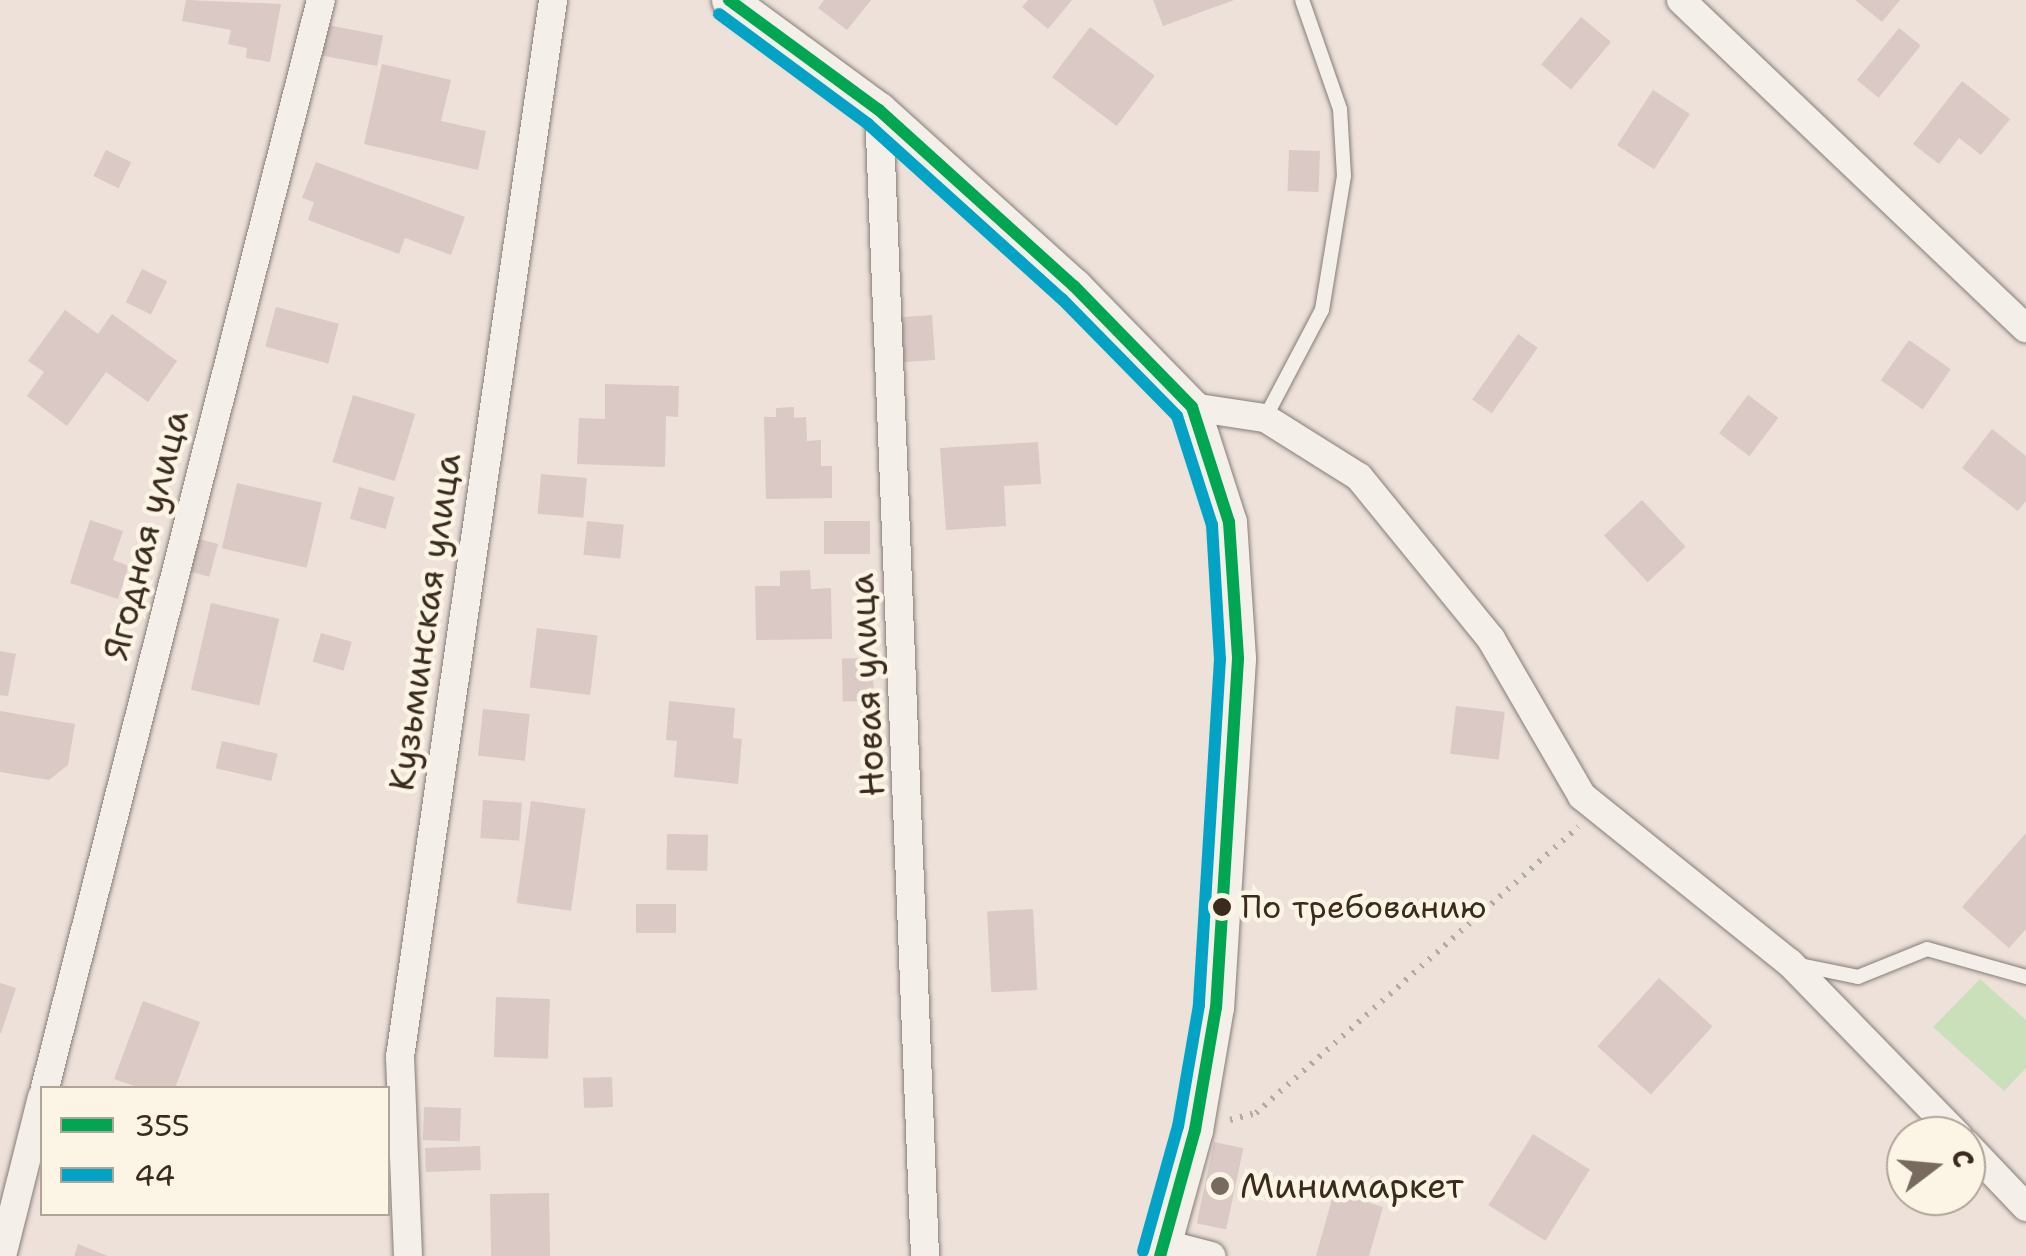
<!DOCTYPE html>
<html>
<head>
<meta charset="utf-8">
<style>
  body { margin:0 }
  #map { position:relative; width:2026px; height:1256px; overflow:hidden; background:#ede1da; font-family:"Shantell Sans",sans-serif }
  div>[style] { position:absolute }
  .green>* { inset:0; background:#cae0ba }
  .building>* { inset:0; background:#dac9c5; transform-origin:0 0 }
  .path>* { height:6px; margin-top:-3px; transform-origin:0; background:repeating-linear-gradient(90deg,#b2aca6 0 2.5px,transparent 0 10.5px) }
  .roads { filter:drop-shadow(0 0 2px #867d78) drop-shadow(0 0 2px #867d78) }
  .service>* { height:14px; margin:-7px; padding:0 7px; transform-origin:7px; border-radius:7px; background:#f4efe9 }
  .minor>* { height:28px; margin:-14px; padding:0 14px; transform-origin:14px; border-radius:14px; background:#f4efe9 }
  .tertiary>* { height:35px; margin:-17.5px; padding:0 17.5px; transform-origin:17.5px; border-radius:17.5px; background:#f4efe9 }
  .bus-1>* { height:12px; margin:-6px; padding:0 6px; transform-origin:6px; border-radius:6px; background:#00a651 }
  .bus-2>* { height:12px; margin:-6px; padding:0 6px; transform-origin:6px; border-radius:6px; background:#03a3c5 }
  .dots>* { width:28px; height:28px; translate:-50% -50%; box-sizing:border-box; border:5px solid #fcf5e5; border-radius:50% }
  span { translate:-50% -50%; white-space:nowrap; text-align:center; line-height:1.15; -webkit-text-stroke:9px #fcf5e5; paint-order:stroke }
  .bus-label { font-size:32px; color:#3b2a1e }
  .left { translate:0 -50%; text-align:left }
  .street-label { font-size:35px; color:#3b2a1e }
  .poi-label { font-size:35px; color:#3b2a1e }
  .legend { position:absolute; left:40px; top:1086px; width:350px; height:130px; box-sizing:border-box; background:#fcf5e5; border:2px solid #afa495; margin:0; padding:12px 18px; list-style:none; font-size:30px; color:#3b2a1e }
  .legend li { display:flex; align-items:center; gap:20px; height:50px }
  .legend b { width:50px; border:2px solid #afa495 }
  .north { position:absolute; left:1886px; top:1116px; width:100px; height:100px; box-sizing:border-box; background:#fcf5e5; border:2px solid #afa495; border-radius:50%; rotate:74deg; font-size:28px; font-weight:700; line-height:40px; text-align:center; color:#3b2a1e }
  .north::after { content:''; display:block; margin:auto; width:35px; height:45px; background:#796a60; clip-path:polygon(50% 0,100% 100%,50% 72%,0 100%) }
</style>
</head>
<body>
<div id="map">
  <div class="green">
    <div style="clip-path:polygon(1980px 979px,2026px 1020px,2026px 1068px,2004px 1091px,1933px 1027px)"></div>
  </div>
  <div class="building">
    <div style="clip-path:polygon(186px 0,281px 4px,270px 62px,246px 58px,247px 48px,228px 44px,231px 30px,182px 21px)"></div>
    <div style="clip-path:polygon(824px 0,871px 0,847px 30px,818px 8px)"></div>
    <div style="clip-path:polygon(1028px 0,1072px 0,1048px 29px,1022px 7px)"></div>
    <div style="clip-path:polygon(1153px 0,1234px 0,1163px 26px)"></div>
    <div style="clip-path:polygon(1855px 0,1900px 0,1882px 22px)"></div>
    <div style="left:1581px;top:17px;width:39px;height:62px;rotate:40deg"></div>
    <div style="left:328px;top:25px;width:56px;height:31px;rotate:11deg"></div>
    <div style="left:1090px;top:27px;width:81px;height:63px;rotate:37deg"></div>
    <div style="left:1899px;top:28px;width:28px;height:67px;rotate:39deg"></div>
    <div style="clip-path:polygon(382px 64px,451px 80px,441px 121px,486px 131px,478px 170px,364px 144px)"></div>
    <div style="clip-path:polygon(1962px 81px,2010px 119px,1981px 155px,1959px 138px,1939px 164px,1913px 144px)"></div>
    <div style="left:1653px;top:90px;width:44px;height:66px;rotate:33deg"></div>
    <div style="left:106px;top:150px;width:28px;height:29px;rotate:26deg"></div>
    <div style="left:1289px;top:150px;width:31px;height:41px;rotate:2deg"></div>
    <div style="clip-path:polygon(316px 162px,465px 217px,451px 255px,405px 238px,399px 254px,308px 220px,314px 202px,302px 198px)"></div>
    <div style="left:142px;top:269px;width:28px;height:37px;rotate:26deg"></div>
    <div style="left:276px;top:307px;width:65px;height:41px;rotate:15deg"></div>
    <div style="clip-path:polygon(65px 310px,98px 334px,112px 314px,177px 361px,148px 402px,106px 372px,67px 426px,27px 396px,44px 372px,28px 361px)"></div>
    <div style="left:932px;top:315px;width:45px;height:34px;rotate:86deg"></div>
    <div style="left:1518px;top:334px;width:24px;height:80px;rotate:35deg"></div>
    <div style="left:1909px;top:340px;width:51px;height:49px;rotate:35deg"></div>
    <div style="clip-path:polygon(605px 384px,679px 386px,678px 417px,666px 416px,665px 467px,577px 464px,579px 418px,605px 419px)"></div>
    <div style="left:353px;top:395px;width:65px;height:70px;rotate:17deg"></div>
    <div style="left:1748px;top:395px;width:38px;height:48px;rotate:37deg"></div>
    <div style="clip-path:polygon(794px 407px,794px 418px,806px 417px,807px 441px,821px 440px,821px 466px,832px 466px,832px 498px,766px 499px,764px 417px,776px 417px,776px 408px)"></div>
    <div style="clip-path:polygon(1992px 429px,2026px 456px,2026px 501px,2018px 511px,1962px 468px)"></div>
    <div style="clip-path:polygon(1038px 442px,1041px 484px,1004px 486px,1006px 526px,946px 530px,940px 448px)"></div>
    <div style="left:541px;top:474px;width:46px;height:40px;rotate:5deg"></div>
    <div style="left:237px;top:483px;width:87px;height:67px;rotate:13deg"></div>
    <div style="left:359px;top:487px;width:37px;height:33px;rotate:16deg"></div>
    <div style="left:1642px;top:500px;width:64px;height:52px;rotate:47deg"></div>
    <div style="clip-path:polygon(90px 520px,123px 531px,113px 560px,129px 566px,118px 599px,70px 583px)"></div>
    <div style="left:587px;top:521px;width:37px;height:34px;rotate:6deg"></div>
    <div style="left:824px;top:521px;width:46px;height:33px"></div>
    <div style="left:192px;top:537px;width:27px;height:34px;rotate:15deg"></div>
    <div style="clip-path:polygon(810px 570px,811px 589px,831px 588px,832px 639px,756px 640px,755px 586px,780px 586px,780px 571px)"></div>
    <div style="left:211px;top:603px;width:70px;height:89px;rotate:13deg"></div>
    <div style="left:537px;top:628px;width:61px;height:60px;rotate:7deg"></div>
    <div style="left:321px;top:633px;width:32px;height:30px;rotate:16deg"></div>
    <div style="clip-path:polygon(0 651px,16px 654px,8px 696px,0 695px)"></div>
    <div style="left:873px;top:658px;width:43px;height:31px;rotate:89deg"></div>
    <div style="clip-path:polygon(669px 701px,735px 708px,733px 738px,742px 739px,738px 784px,674px 777px,677px 741px,666px 740px)"></div>
    <div style="left:1456px;top:706px;width:49px;height:48px;rotate:7deg"></div>
    <div style="left:483px;top:709px;width:47px;height:47px;rotate:6deg"></div>
    <div style="clip-path:polygon(0 711px,75px 724px,68px 765px,49px 780px,0 772px)"></div>
    <div style="left:222px;top:741px;width:57px;height:28px;rotate:13deg"></div>
    <div style="left:483px;top:800px;width:39px;height:38px;rotate:4deg"></div>
    <div style="left:531px;top:801px;width:55px;height:103px;rotate:8deg"></div>
    <div style="clip-path:polygon(2026px 833px,2026px 929px,2009px 948px,1962px 907px)"></div>
    <div style="left:667px;top:834px;width:41px;height:36px;rotate:1deg"></div>
    <div style="left:636px;top:904px;width:40px;height:29px"></div>
    <div style="left:1033px;top:909px;width:81px;height:46px;rotate:87deg"></div>
    <div style="left:1659px;top:978px;width:72px;height:92px;rotate:42deg"></div>
    <div style="clip-path:polygon(0 983px,16px 988px,1px 1033px,0 1033px)"></div>
    <div style="left:496px;top:997px;width:54px;height:60px;rotate:2deg"></div>
    <div style="clip-path:polygon(143px 1001px,200px 1022px,175px 1088px,140px 1088px,114px 1079px)"></div>
    <div style="left:612px;top:1077px;width:30px;height:29px;rotate:88deg"></div>
    <div style="left:424px;top:1107px;width:37px;height:33px;rotate:2deg"></div>
    <div style="left:1533px;top:1134px;width:67px;height:84px;rotate:32deg"></div>
    <div style="left:1214px;top:1142px;width:30px;height:83px;rotate:12deg"></div>
    <div style="left:480px;top:1146px;width:24px;height:55px;rotate:88deg"></div>
    <div style="clip-path:polygon(1334px 1192px,1383px 1207px,1369px 1256px,1316px 1256px)"></div>
    <div style="left:549px;top:1193px;width:63px;height:59px;rotate:89deg"></div>
    <div style="clip-path:polygon(78px 1244px,108px 1256px,74px 1256px)"></div>
  </div>
  <div class="path">
    <div style="left:1230px;top:1120px;width:27px;rotate:-15deg"></div>
    <div style="left:1256px;top:1113px;width:431px;rotate:-41.6deg"></div>
  </div>
  <div class="roads">
    <div class="service">
      <div style="left:1265px;top:418px;width:122px;rotate:-62.2deg"></div>
      <div style="left:1322px;top:310px;width:136px;rotate:-80.7deg"></div>
      <div style="left:1344px;top:176px;width:67px;rotate:-93.4deg"></div>
      <div style="left:1340px;top:109px;width:115px;rotate:-109.2deg"></div>
      <div style="left:1795px;top:964px;width:64px;rotate:11.7deg"></div>
      <div style="left:1858px;top:977px;width:74px;rotate:-22.1deg"></div>
      <div style="left:1927px;top:949px;width:103px;rotate:15.8deg"></div>
    </div>
    <div class="minor">
      <div style="left:1681px;top:0;width:476px;rotate:43.6deg"></div>
      <div style="left:879px;top:110px;width:1147px;rotate:87.7deg"></div>
      <div style="left:1192px;top:407px;width:74px;rotate:8.6deg"></div>
      <div style="left:1265px;top:418px;width:111px;rotate:32.1deg"></div>
      <div style="left:1359px;top:477px;width:209px;rotate:50.8deg"></div>
      <div style="left:1491px;top:639px;width:181px;rotate:59.9deg"></div>
      <div style="left:1582px;top:796px;width:267px;rotate:38.8deg"></div>
      <div style="left:1790px;top:963px;width:241px;rotate:45.8deg"></div>
      <div style="left:45px;top:1088px;width:1122px;rotate:-75.77deg"></div>
      <div style="left:1966px;top:1144px;width:87px;rotate:46.4deg"></div>
      <div style="left:1161px;top:1243px;width:52px;rotate:14.6deg"></div>
      <div style="left:2px;top:1256px;width:164px;rotate:-75.9deg"></div>
      <div style="left:408px;top:1256px;width:199px;rotate:-92.3deg"></div>
      <div style="left:400px;top:1057px;width:1068px;rotate:-81.76deg"></div>
    </div>
    <div class="tertiary">
      <div style="left:729px;top:0;width:186px;rotate:36.3deg"></div>
      <div style="left:879px;top:110px;width:263px;rotate:42.1deg"></div>
      <div style="left:1074px;top:286px;width:169px;rotate:45.7deg"></div>
      <div style="left:1192px;top:407px;width:121px;rotate:72.2deg"></div>
      <div style="left:1229px;top:522px;width:137px;rotate:86.2deg"></div>
      <div style="left:1238px;top:659px;width:349px;rotate:93.6deg"></div>
      <div style="left:1216px;top:1007px;width:125px;rotate:99.7deg"></div>
      <div style="left:1195px;top:1130px;width:131px;rotate:105.5deg"></div>
    </div>
  </div>
  <div class="bus-1">
    <div style="left:729px;top:0;width:186px;rotate:36.3deg"></div>
    <div style="left:879px;top:110px;width:263px;rotate:42.1deg"></div>
    <div style="left:1074px;top:286px;width:169px;rotate:45.7deg"></div>
    <div style="left:1192px;top:407px;width:121px;rotate:72.2deg"></div>
    <div style="left:1229px;top:522px;width:137px;rotate:86.2deg"></div>
    <div style="left:1238px;top:659px;width:349px;rotate:93.6deg"></div>
    <div style="left:1216px;top:1007px;width:125px;rotate:99.7deg"></div>
    <div style="left:1195px;top:1130px;width:131px;rotate:105.5deg"></div>
  </div>
  <div class="bus-2">
    <div style="left:719px;top:14px;width:185px;rotate:36.4deg"></div>
    <div style="left:868px;top:124px;width:261px;rotate:42.1deg"></div>
    <div style="left:1062px;top:299px;width:164px;rotate:45.5deg"></div>
    <div style="left:1177px;top:416px;width:114px;rotate:72.2deg"></div>
    <div style="left:1212px;top:525px;width:134px;rotate:86.6deg"></div>
    <div style="left:1220px;top:659px;width:347px;rotate:93.5deg"></div>
    <div style="left:1199px;top:1005px;width:123px;rotate:99.8deg"></div>
    <div style="left:1178px;top:1126px;width:130px;rotate:105.6deg"></div>
  </div>
  <div class="dots">
    <div style="left:1222px;top:907px;background:#3b2a1e"></div>
    <div style="left:1220px;top:1186px;background:#796a60"></div>
  </div>
  <div class="bus-label">
    <span class="left" style="left:1241px;top:907px">По требованию</span>
  </div>
  <div class="street-label">
    <span style="left:146px;top:535px;rotate:-76deg">Ягодная улица</span>
    <span style="left:425px;top:622px;rotate:-82deg">Кузьминская улица</span>
    <span style="left:867px;top:685px;rotate:-93deg">Новая улица</span>
  </div>
  <div class="poi-label">
    <span class="left" style="left:1240px;top:1186px">Минимаркет</span>
  </div>
  <ul class="legend">
  <li><b style="height:12px;background:#00a651"></b>355</li>
  <li><b style="height:12px;background:#03a3c5"></b>44</li>
  </ul>
  <div class="north">С</div>
</div>
</body>
</html>
